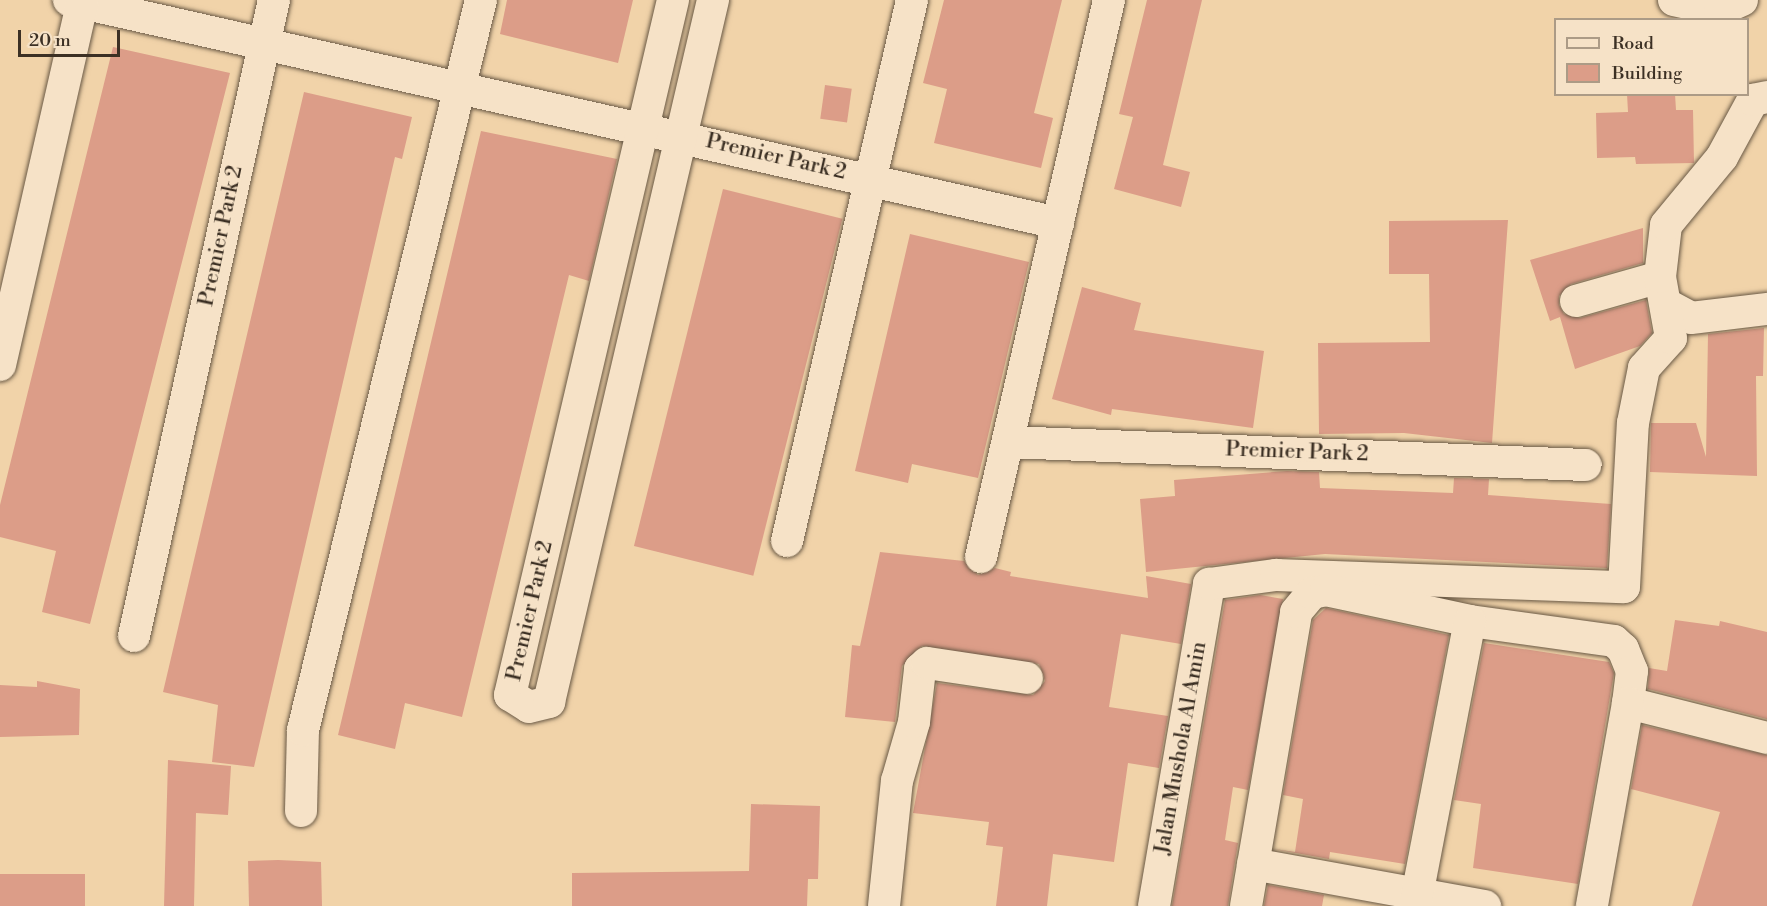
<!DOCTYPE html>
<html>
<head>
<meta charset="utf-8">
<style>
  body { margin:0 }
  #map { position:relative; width:1767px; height:906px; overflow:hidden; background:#f1d3a9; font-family:"Libre Bodoni",serif }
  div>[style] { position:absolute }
  .building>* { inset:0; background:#dc9d88; transform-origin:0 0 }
  .roads { filter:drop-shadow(0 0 2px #695945) drop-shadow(0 0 2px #695945) }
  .street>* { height:32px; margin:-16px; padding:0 16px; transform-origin:16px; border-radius:16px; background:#f6e2c7 }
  span { translate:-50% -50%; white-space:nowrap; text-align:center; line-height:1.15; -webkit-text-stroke:4.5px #f6e2c7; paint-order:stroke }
  .street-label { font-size:21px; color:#3c3024 }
  .legend { position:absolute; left:1554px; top:18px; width:195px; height:78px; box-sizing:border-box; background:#f6e2c7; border:2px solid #ac9b86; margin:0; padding:8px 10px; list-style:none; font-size:18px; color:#3c3024 }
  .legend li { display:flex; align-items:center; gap:12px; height:30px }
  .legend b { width:30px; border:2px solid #ac9b86 }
  .scale { position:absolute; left:18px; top:30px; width:102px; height:27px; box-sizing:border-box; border:3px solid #3c3024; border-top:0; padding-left:8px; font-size:18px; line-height:21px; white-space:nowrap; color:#3c3024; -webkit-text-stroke:4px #f6e2c7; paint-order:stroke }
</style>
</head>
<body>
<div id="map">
  <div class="building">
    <div style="clip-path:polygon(507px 0,633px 0,618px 63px,500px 34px)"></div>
    <div style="clip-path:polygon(944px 0,1062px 0,1034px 113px,1053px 118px,1041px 168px,934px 143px,947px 89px,923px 83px)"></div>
    <div style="clip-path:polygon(1147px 0,1202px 0,1163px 165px,1190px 172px,1181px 207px,1114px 189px,1133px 117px,1119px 114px)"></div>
    <div style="clip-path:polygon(113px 47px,230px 73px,90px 624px,42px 612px,56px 551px,0 537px,0 505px)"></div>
    <div style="left:825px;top:85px;width:27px;height:34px;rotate:8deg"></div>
    <div style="clip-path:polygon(304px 92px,412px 117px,402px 159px,395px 157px,254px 767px,212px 762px,218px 705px,163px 692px)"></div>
    <div style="clip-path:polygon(1627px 94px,1675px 94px,1676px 110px,1693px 110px,1694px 163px,1636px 164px,1635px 157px,1597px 158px,1596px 113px,1628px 112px)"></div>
    <div style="clip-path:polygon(481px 131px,617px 159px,589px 281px,569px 275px,462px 717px,405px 703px,395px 749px,338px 735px)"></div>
    <div style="left:723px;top:189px;width:123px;height:368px;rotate:14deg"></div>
    <div style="clip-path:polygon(1508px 220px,1492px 443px,1404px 433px,1319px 434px,1318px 343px,1430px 342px,1429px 274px,1389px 274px,1389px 221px)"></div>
    <div style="clip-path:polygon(1643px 228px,1643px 263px,1571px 284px,1559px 296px,1559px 305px,1564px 314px,1580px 318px,1646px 300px,1652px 333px,1640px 346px,1575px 369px,1560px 317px,1550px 321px,1530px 260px)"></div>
    <div style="clip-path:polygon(910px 234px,1029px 262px,978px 478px,912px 464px,908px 483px,855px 471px)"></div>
    <div style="clip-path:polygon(1082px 287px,1141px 303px,1134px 330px,1264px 351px,1253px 428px,1112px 409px,1111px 415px,1052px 399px)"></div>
    <div style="clip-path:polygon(1764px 328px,1763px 376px,1756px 376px,1757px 476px,1650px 472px,1651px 423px,1696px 423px,1706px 457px,1708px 334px)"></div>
    <div style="clip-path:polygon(1287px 471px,1319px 472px,1320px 488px,1453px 493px,1454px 478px,1489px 479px,1488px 495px,1611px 504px,1607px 568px,1325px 554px,1146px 572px,1140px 499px,1175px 496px,1174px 480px)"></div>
    <div style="clip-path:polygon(880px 552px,964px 561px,978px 575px,995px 568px,1011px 572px,1010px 576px,1148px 598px,1146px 576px,1191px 584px,1181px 644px,1121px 634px,1109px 707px,1168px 716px,1159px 768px,1128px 763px,1114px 862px,1053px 854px,1047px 906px,996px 906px,1003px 847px,986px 845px,989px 822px,913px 813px,937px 683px,1033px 695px,1045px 681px,1039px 664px,922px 646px,902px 666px,895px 722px,845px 717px,852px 645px,860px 646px)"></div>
    <div style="clip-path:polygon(1260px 595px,1283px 599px,1248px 790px,1233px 787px,1225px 840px,1238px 843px,1228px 906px,1172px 906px,1225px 600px)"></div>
    <div style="clip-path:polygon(1326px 608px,1449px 635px,1405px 864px,1330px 852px,1329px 859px,1274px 849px,1295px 852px,1303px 799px,1283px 795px,1313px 620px)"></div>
    <div style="clip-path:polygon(1675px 620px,1719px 626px,1720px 621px,1767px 632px,1767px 719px,1648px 689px,1649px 668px,1667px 671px)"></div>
    <div style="clip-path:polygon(1484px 643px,1609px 662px,1614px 673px,1578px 884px,1473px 868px,1481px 804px,1454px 800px)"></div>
    <div style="clip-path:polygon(37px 681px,80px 689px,79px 735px,0 737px,0 685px,37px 687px)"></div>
    <div style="clip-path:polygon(1642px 725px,1767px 755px,1767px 906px,1692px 906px,1720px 812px,1631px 789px)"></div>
    <div style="clip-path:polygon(168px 760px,231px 766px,228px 815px,196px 813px,194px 906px,164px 906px)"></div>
    <div style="clip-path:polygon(751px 804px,820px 806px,818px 879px,808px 879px,807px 906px,572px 906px,572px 873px,749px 871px)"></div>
    <div style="clip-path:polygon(278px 860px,321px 862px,322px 906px,249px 906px,248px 861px)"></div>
    <div style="left:0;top:874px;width:85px;height:32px"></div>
    <div style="clip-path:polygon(1268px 885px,1324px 895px,1322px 906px,1264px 906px)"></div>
  </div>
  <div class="roads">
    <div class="street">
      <div style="left:69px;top:0;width:1014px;rotate:12.71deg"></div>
      <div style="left:673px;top:0;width:714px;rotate:103.2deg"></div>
      <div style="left:510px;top:695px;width:22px;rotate:32deg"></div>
      <div style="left:529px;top:707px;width:21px;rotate:-14deg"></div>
      <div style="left:549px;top:702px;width:721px;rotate:-76.85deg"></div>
      <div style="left:1674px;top:0;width:47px;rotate:12.3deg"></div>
      <div style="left:1720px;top:10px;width:24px;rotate:-24deg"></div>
      <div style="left:1576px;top:301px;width:87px;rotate:-15.9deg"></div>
      <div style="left:1667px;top:305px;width:27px;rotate:28deg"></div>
      <div style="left:1691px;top:318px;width:77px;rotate:-6.8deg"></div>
      <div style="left:0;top:365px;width:374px;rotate:-77.2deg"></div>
      <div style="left:1008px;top:442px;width:578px;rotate:2.28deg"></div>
      <div style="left:787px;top:541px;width:555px;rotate:-76.99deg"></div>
      <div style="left:981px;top:557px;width:572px;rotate:-77.06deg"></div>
      <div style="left:134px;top:636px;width:651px;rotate:-77.59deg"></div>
      <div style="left:1628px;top:703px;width:143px;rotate:14.1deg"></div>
      <div style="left:301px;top:811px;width:81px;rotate:-88.6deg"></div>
      <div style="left:303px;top:730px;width:751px;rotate:-76.3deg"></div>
      <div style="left:1253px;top:864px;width:236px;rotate:10.3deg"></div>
      <div style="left:884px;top:906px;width:126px;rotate:-84.1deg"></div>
      <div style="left:897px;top:781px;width:61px;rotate:-73.9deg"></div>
      <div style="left:914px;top:722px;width:53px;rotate:-83.5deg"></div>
      <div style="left:920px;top:669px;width:9px;rotate:-41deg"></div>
      <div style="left:927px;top:663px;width:101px;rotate:8.5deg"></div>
      <div style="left:1154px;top:906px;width:327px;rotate:-80.3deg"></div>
      <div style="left:1209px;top:584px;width:68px;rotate:-7.7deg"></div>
      <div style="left:1276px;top:575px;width:348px;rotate:2deg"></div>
      <div style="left:1624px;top:587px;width:164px;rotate:-86.9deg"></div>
      <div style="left:1633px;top:423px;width:56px;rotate:-78.7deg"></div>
      <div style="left:1644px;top:368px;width:40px;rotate:-48deg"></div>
      <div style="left:1671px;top:338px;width:62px;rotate:-100.2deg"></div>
      <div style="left:1660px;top:277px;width:52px;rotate:-83.4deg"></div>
      <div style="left:1666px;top:225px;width:88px;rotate:-50.5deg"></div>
      <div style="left:1722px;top:157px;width:65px;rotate:-61.5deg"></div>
      <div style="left:1753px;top:100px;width:14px;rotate:-12deg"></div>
      <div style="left:1246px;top:906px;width:298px;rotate:-80.3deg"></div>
      <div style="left:1296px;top:612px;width:25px;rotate:-50deg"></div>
      <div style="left:1312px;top:593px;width:14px;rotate:-12deg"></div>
      <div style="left:1326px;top:590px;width:147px;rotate:12.1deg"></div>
      <div style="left:1470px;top:621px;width:145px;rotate:7.9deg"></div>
      <div style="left:1614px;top:641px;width:12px;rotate:42deg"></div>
      <div style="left:1623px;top:649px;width:24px;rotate:68deg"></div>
      <div style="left:1632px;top:671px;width:32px;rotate:97deg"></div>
      <div style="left:1628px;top:703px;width:206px;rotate:100.1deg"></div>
      <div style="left:1415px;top:906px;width:290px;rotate:-79.1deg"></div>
    </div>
  </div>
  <div class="street-label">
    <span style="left:776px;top:157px;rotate:13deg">Premier Park 2</span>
    <span style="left:221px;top:236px;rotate:-78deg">Premier Park 2</span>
    <span style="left:1297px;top:452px;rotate:2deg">Premier Park 2</span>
    <span style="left:530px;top:611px;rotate:-77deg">Premier Park 2</span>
    <span style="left:1181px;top:748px;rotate:-80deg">Jalan Mushola Al Amin</span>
  </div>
  <ul class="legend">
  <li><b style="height:8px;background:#f6e2c7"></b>Road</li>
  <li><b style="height:16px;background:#dc9d88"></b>Building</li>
  </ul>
  <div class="scale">20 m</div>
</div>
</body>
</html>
